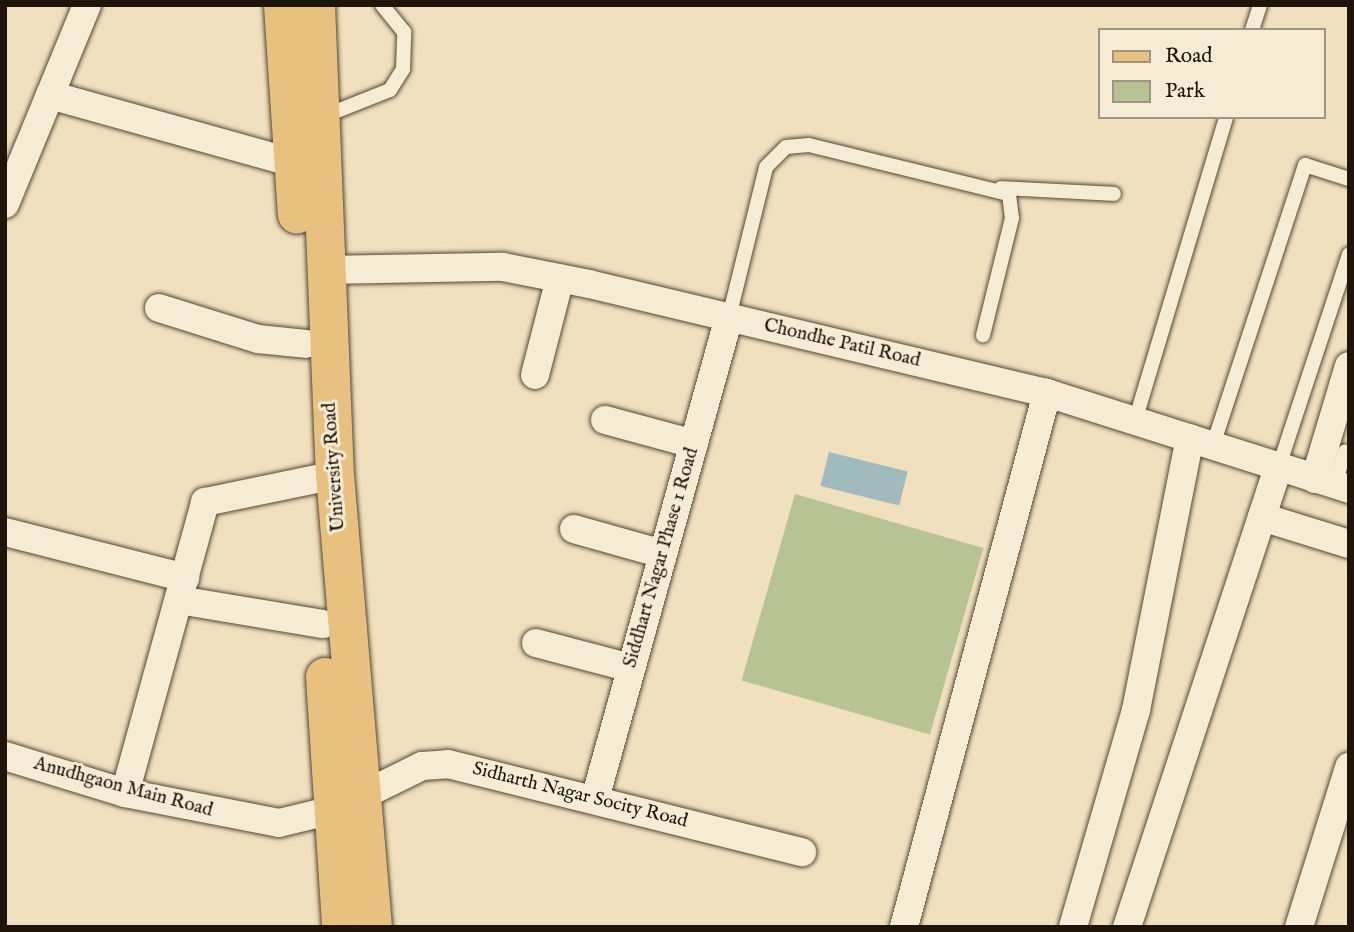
<!DOCTYPE html>
<html>
<head>
<meta charset="utf-8">
<style>
  body { margin:0 }
  #map { position:relative; width:1354px; height:932px; overflow:hidden; background:#f1e0be; font-family:"IM FELL English",serif }
  div>[style] { position:absolute }
  .green>* { inset:0; background:#b8c393; transform-origin:0 0 }
  .water>* { inset:0; background:#a1babd; transform-origin:0 0 }
  .roads { filter:drop-shadow(0 0 2px #544737) drop-shadow(0 0 2px #544737) }
  .service>* { height:14px; margin:-7px; padding:0 7px; transform-origin:7px; border-radius:7px; background:#f6ebd5 }
  .minor>* { height:28px; margin:-14px; padding:0 14px; transform-origin:14px; border-radius:14px; background:#f6ebd5 }
  .primary>* { height:38px; margin:-19px; padding:0 19px; transform-origin:19px; border-radius:19px; background:#e8c07f }
  span { translate:-50% -50%; white-space:nowrap; text-align:center; line-height:1.15; -webkit-text-stroke:6px #f6ebd5; paint-order:stroke }
  .street-label { font-size:19px; color:#1f140a }
  .frame { position:absolute; inset:0; border:7px solid #1f140a; pointer-events:none }
  .legend { position:absolute; left:1098px; top:28px; width:228px; height:91px; box-sizing:border-box; background:#f6ebd5; border:2px solid #a09584; margin:0; padding:9px 12px; list-style:none; font-size:21px; color:#1f140a }
  .legend li { display:flex; align-items:center; gap:14px; height:35px }
  .legend b { width:35px; border:2px solid #a09584 }
</style>
</head>
<body>
<div id="map">
  <div class="green">
    <div style="left:795px;top:494px;width:196px;height:194px;rotate:16deg"></div>
  </div>
  <div class="water">
    <div style="left:829px;top:452px;width:81px;height:35px;rotate:14deg"></div>
  </div>
  <div class="roads">
    <div class="service">
      <div style="left:1252px;top:30px;width:26px;rotate:-72deg"></div>
      <div style="left:322px;top:117px;width:73px;rotate:-21.7deg"></div>
      <div style="left:390px;top:90px;width:25px;rotate:-58deg"></div>
      <div style="left:403px;top:69px;width:37px;rotate:-88deg"></div>
      <div style="left:404px;top:32px;width:35px;rotate:-129deg"></div>
      <div style="left:1001px;top:188px;width:113px;rotate:3deg"></div>
      <div style="left:729px;top:317px;width:154px;rotate:-76.1deg"></div>
      <div style="left:766px;top:167px;width:28px;rotate:-45deg"></div>
      <div style="left:786px;top:147px;width:23px;rotate:-5deg"></div>
      <div style="left:809px;top:145px;width:206px;rotate:13.8deg"></div>
      <div style="left:1009px;top:194px;width:24px;rotate:83deg"></div>
      <div style="left:1012px;top:218px;width:121px;rotate:103.9deg"></div>
      <div style="left:1135px;top:421px;width:317px;rotate:-73.3deg"></div>
      <div style="left:1213px;top:445px;width:295px;rotate:-71.8deg"></div>
      <div style="left:1305px;top:165px;width:46px;rotate:17.7deg"></div>
      <div style="left:1279px;top:466px;width:223px;rotate:-71.7deg"></div>
      <div style="left:1335px;top:484px;width:34px;rotate:-73deg"></div>
    </div>
    <div class="minor">
      <div style="left:50px;top:95px;width:253px;rotate:15.6deg"></div>
      <div style="left:5px;top:204px;width:215px;rotate:-67.6deg"></div>
      <div style="left:323px;top:270px;width:180px;rotate:-1deg"></div>
      <div style="left:503px;top:267px;width:88px;rotate:11.2deg"></div>
      <div style="left:589px;top:284px;width:471px;rotate:13.4deg"></div>
      <div style="left:1047px;top:393px;width:317px;rotate:17.6deg"></div>
      <div style="left:159px;top:308px;width:104px;rotate:17.4deg"></div>
      <div style="left:258px;top:339px;width:48px;rotate:5.9deg"></div>
      <div style="left:535px;top:375px;width:100px;rotate:-75.5deg"></div>
      <div style="left:605px;top:420px;width:92px;rotate:15.1deg"></div>
      <div style="left:1315px;top:479px;width:118px;rotate:-73.3deg"></div>
      <div style="left:1262px;top:517px;width:91px;rotate:17.2deg"></div>
      <div style="left:574px;top:529px;width:92px;rotate:15.7deg"></div>
      <div style="left:5px;top:532px;width:186px;rotate:14.3deg"></div>
      <div style="left:179px;top:600px;width:146px;rotate:9.5deg"></div>
      <div style="left:536px;top:643px;width:98px;rotate:14.7deg"></div>
      <div style="left:5px;top:756px;width:126px;rotate:17.1deg"></div>
      <div style="left:125px;top:793px;width:157px;rotate:11deg"></div>
      <div style="left:279px;top:823px;width:56px;rotate:-13.5deg"></div>
      <div style="left:333px;top:810px;width:99px;rotate:-26.3deg"></div>
      <div style="left:422px;top:766px;width:26px;rotate:-4deg"></div>
      <div style="left:448px;top:764px;width:365px;rotate:14deg"></div>
      <div style="left:125px;top:793px;width:302px;rotate:-74.6deg"></div>
      <div style="left:205px;top:502px;width:133px;rotate:-11.7deg"></div>
      <div style="left:595px;top:799px;width:500px;rotate:-74.46deg"></div>
      <div style="left:904px;top:927px;width:553px;rotate:-75.01deg"></div>
      <div style="left:1073px;top:927px;width:226px;rotate:-73.8deg"></div>
      <div style="left:1136px;top:710px;width:277px;rotate:-78.8deg"></div>
      <div style="left:1127px;top:927px;width:485px;rotate:-71.8deg"></div>
      <div style="left:1299px;top:927px;width:168px;rotate:-72.6deg"></div>
    </div>
    <div class="primary">
      <div style="left:283px;top:5px;width:210px;rotate:86.2deg"></div>
      <div style="left:316px;top:5px;width:470px;rotate:87.7deg"></div>
      <div style="left:335px;top:475px;width:454px;rotate:85.2deg"></div>
      <div style="left:325px;top:677px;width:251px;rotate:86.3deg"></div>
    </div>
  </div>
  <div class="street-label">
    <span style="left:842px;top:344px;rotate:13deg">Chondhe Patil Road</span>
    <span style="left:335px;top:467px;rotate:-94deg">University Road</span>
    <span style="left:662px;top:558px;rotate:-74deg">Siddhart Nagar Phase 1 Road</span>
    <span style="left:123px;top:788px;rotate:15deg">Anudhgaon Main Road</span>
    <span style="left:580px;top:796px;rotate:14deg">Sidharth Nagar Socity Road</span>
  </div>
  <div class="frame"></div>
  <ul class="legend">
  <li><b style="height:9px;background:#e8c07f"></b>Road</li>
  <li><b style="height:19px;background:#b8c393"></b>Park</li>
  </ul>
</div>
</body>
</html>
